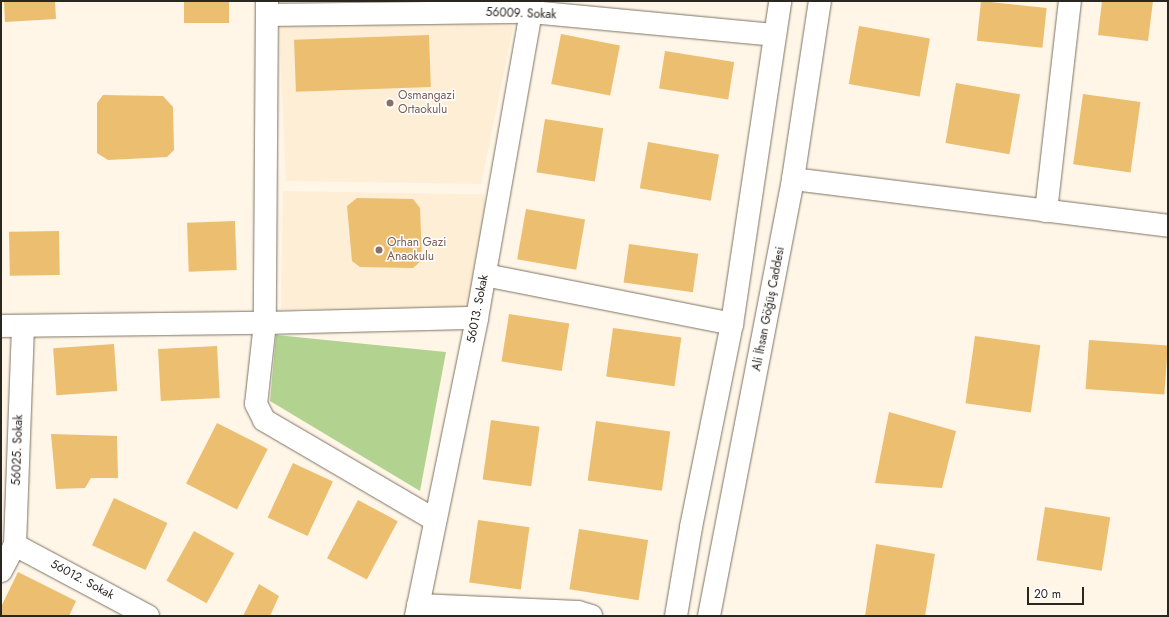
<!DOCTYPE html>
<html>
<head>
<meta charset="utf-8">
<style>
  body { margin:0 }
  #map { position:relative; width:1169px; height:617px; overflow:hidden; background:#fff6e8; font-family:Jost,sans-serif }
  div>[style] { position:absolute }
  .built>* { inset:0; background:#feeed6; transform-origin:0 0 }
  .green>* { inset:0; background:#b2d390 }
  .building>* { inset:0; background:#ecbe70; transform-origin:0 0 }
  .roads { filter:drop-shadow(0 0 1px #7d7364) drop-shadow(0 0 1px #7d7364) }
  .minor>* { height:22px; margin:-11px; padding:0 11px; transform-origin:11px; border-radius:11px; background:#fff }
  .major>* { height:22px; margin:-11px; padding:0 11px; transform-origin:11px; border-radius:11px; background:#fff }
  .dots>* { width:11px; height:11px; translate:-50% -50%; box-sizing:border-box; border:2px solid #fff; border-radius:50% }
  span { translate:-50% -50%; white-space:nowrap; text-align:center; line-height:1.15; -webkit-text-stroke:3px #fff; paint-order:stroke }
  .street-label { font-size:12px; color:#2a2620 }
  .education-label { font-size:12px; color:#785e54 }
  .left { translate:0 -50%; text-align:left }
  .frame { position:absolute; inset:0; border:2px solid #2a2620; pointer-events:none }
  .scale { position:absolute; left:1027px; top:587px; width:57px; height:18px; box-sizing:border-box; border:2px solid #2a2620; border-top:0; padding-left:5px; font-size:12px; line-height:14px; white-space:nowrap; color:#2a2620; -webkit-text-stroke:3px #fff; paint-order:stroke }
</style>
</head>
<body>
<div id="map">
  <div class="built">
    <div style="clip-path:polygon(514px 24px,481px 184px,286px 181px,279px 25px)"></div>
    <div style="left:283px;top:191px;width:202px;height:118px;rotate:1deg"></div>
  </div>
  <div class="green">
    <div style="clip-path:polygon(276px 335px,446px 352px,420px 491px,270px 401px)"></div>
  </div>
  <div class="building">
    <div style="clip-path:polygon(4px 1px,55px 1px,56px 19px,5px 22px)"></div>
    <div style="left:184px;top:1px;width:45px;height:22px"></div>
    <div style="left:981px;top:1px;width:66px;height:40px;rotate:6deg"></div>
    <div style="clip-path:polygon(1102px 1px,1153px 1px,1148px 41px,1098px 35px)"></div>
    <div style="left:859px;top:26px;width:72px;height:59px;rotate:10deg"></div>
    <div style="left:561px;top:34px;width:60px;height:51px;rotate:11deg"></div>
    <div style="left:429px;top:35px;width:52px;height:135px;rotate:88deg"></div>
    <div style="left:665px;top:51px;width:70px;height:38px;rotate:9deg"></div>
    <div style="left:956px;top:83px;width:65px;height:61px;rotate:10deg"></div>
    <div style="left:1083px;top:94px;width:58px;height:71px;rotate:8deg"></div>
    <div style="clip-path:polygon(103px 95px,163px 96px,173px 107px,174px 150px,167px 157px,108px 160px,97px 153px,97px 103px)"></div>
    <div style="left:545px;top:119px;width:59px;height:54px;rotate:9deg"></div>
    <div style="left:648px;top:142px;width:72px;height:47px;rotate:10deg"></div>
    <div style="clip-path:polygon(357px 198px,413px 199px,420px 208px,422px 260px,413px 268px,360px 267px,352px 261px,347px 206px)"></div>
    <div style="left:526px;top:209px;width:60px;height:51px;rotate:10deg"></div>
    <div style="left:235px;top:221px;width:49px;height:48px;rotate:88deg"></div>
    <div style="left:59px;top:231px;width:44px;height:50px;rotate:89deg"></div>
    <div style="left:629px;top:244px;width:70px;height:39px;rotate:8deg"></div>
    <div style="left:509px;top:314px;width:61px;height:48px;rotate:9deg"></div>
    <div style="left:613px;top:328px;width:69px;height:49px;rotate:8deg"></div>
    <div style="left:975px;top:336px;width:66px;height:68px;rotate:8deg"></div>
    <div style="left:1089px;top:340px;width:79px;height:49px;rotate:4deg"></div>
    <div style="left:114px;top:344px;width:47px;height:61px;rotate:86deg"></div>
    <div style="left:217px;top:346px;width:52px;height:59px;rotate:87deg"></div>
    <div style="clip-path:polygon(889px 412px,956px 431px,942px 488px,875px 483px)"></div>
    <div style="left:491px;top:420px;width:49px;height:60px;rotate:8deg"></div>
    <div style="left:596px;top:421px;width:75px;height:60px;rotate:8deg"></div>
    <div style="left:217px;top:423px;width:57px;height:68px;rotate:27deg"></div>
    <div style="clip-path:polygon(51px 434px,117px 436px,118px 478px,91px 478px,85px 488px,56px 489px)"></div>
    <div style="left:293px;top:463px;width:44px;height:60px;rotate:25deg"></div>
    <div style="left:114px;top:498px;width:59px;height:52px;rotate:25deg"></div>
    <div style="left:358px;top:500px;width:45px;height:66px;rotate:28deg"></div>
    <div style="left:1045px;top:507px;width:66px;height:54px;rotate:9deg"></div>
    <div style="left:478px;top:520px;width:52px;height:63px;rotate:8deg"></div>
    <div style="left:579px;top:529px;width:70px;height:61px;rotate:9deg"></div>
    <div style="left:194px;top:531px;width:46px;height:57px;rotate:29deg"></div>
    <div style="clip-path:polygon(876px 544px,935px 554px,925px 616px,865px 616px)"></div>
    <div style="clip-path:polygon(18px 572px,76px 601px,69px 616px,1px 616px,1px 607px)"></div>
    <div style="clip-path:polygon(259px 584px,279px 596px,270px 616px,243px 616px)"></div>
  </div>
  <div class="roads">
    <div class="minor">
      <div style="left:267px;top:1px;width:322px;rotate:90.4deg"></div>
      <div style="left:265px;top:323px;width:81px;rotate:96.3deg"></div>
      <div style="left:256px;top:404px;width:18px;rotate:63deg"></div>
      <div style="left:264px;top:420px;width:198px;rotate:30.3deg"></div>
      <div style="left:267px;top:15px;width:264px;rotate:-0.7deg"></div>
      <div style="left:531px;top:12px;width:244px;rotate:5.4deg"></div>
      <div style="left:793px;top:179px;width:378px;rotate:7.1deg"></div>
      <div style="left:1046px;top:211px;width:211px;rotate:-83.5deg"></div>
      <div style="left:485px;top:275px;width:252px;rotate:11.2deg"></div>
      <div style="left:1px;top:326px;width:264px;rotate:-0.7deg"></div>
      <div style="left:265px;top:323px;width:212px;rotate:-1.4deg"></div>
      <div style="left:15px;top:545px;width:151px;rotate:28.1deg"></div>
      <div style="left:1px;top:571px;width:30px;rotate:-62deg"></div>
      <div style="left:15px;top:545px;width:219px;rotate:-87.9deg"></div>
      <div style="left:418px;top:605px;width:160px;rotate:2.5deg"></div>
      <div style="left:578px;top:612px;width:14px;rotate:17deg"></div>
      <div style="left:416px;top:616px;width:304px;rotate:-78.4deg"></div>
      <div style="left:477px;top:318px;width:322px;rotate:-80deg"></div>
    </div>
    <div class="major">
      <div style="left:676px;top:616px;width:90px;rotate:-80.4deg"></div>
      <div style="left:691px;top:527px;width:207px;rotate:-78.6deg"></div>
      <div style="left:732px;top:324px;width:327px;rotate:-81.5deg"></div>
      <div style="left:709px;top:616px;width:445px;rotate:-79.1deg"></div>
      <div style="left:793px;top:179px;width:180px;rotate:-81.4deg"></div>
    </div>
  </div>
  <div class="dots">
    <div style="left:390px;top:103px;background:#8d6e63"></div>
    <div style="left:379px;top:250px;background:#8d6e63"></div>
  </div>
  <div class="street-label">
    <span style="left:521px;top:14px;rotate:2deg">56009. Sokak</span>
    <span style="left:478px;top:309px;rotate:-79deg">56013. Sokak</span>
    <span style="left:769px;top:309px;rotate:-79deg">Ali İhsan Göğüş Caddesi</span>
    <span style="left:18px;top:450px;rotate:-88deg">56025. Sokak</span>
    <span style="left:82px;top:580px;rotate:28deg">56012. Sokak</span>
  </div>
  <div class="education-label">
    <span class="left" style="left:398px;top:103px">Osmangazi<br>Ortaokulu</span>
    <span class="left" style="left:387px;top:250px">Orhan Gazi<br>Anaokulu</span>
  </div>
  <div class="frame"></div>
  <div class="scale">20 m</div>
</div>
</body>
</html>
